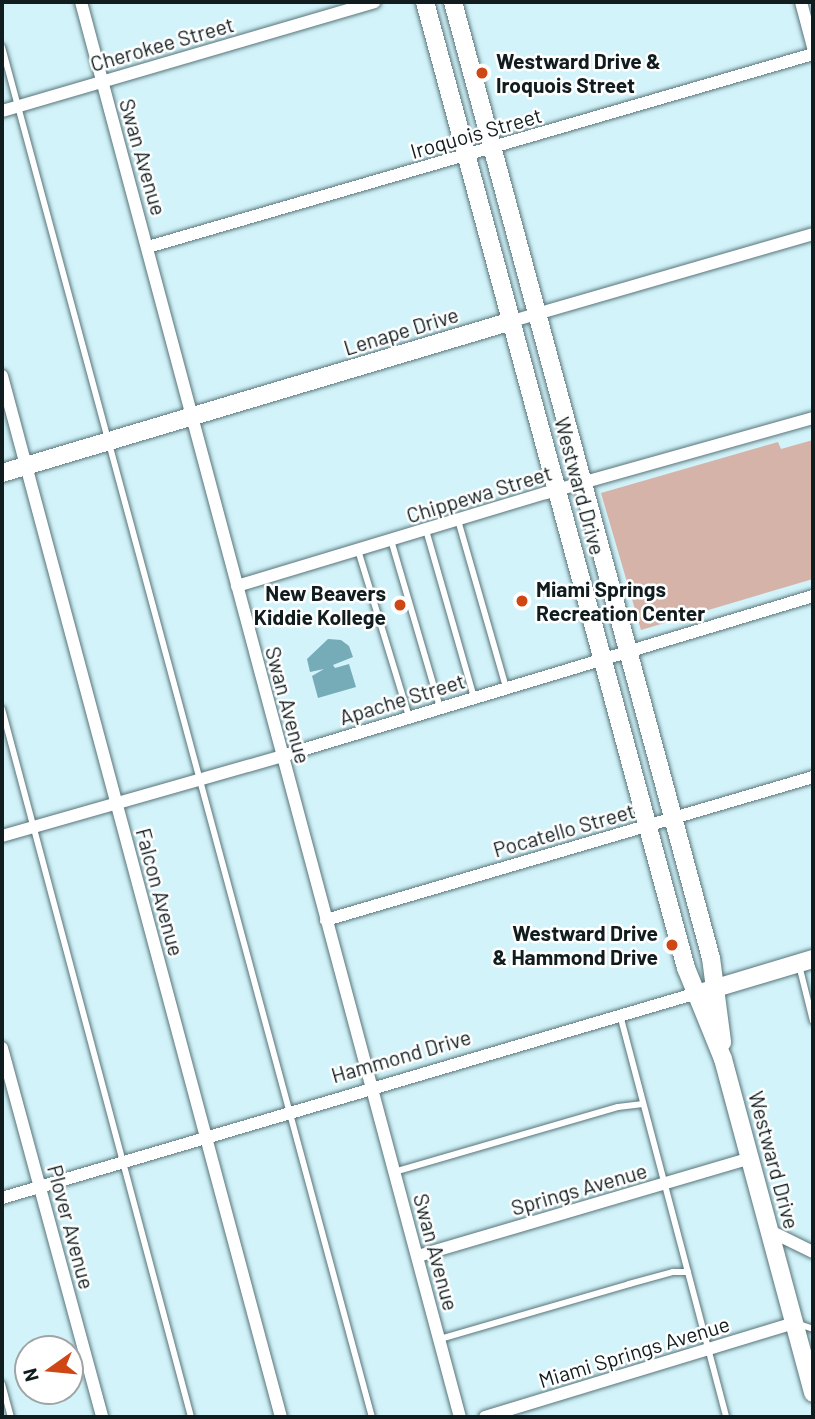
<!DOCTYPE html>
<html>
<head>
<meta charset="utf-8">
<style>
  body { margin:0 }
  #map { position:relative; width:815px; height:1419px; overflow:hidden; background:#d2f3f9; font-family:Barlow,sans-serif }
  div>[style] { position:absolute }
  .green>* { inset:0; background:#d5b3a9 }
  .water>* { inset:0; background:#76acb7 }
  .roads { filter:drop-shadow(0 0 2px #58757b) drop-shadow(0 0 2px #58757b) }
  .lane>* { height:6px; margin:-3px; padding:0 3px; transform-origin:3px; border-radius:3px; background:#fff }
  .street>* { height:12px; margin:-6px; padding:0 6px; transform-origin:6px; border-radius:6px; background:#fff }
  .secondary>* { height:18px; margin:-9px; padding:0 9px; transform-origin:9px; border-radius:9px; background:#fff }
  .dots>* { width:19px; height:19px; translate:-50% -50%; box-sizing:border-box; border:4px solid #fff; border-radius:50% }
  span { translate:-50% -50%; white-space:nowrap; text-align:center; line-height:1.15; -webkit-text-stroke:5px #fff; paint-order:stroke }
  .street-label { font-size:21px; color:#101c1e }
  .poi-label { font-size:21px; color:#101c1e; font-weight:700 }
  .left { translate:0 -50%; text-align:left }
  .right { translate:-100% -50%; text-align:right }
  .frame { position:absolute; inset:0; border:4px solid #101c1e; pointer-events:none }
  .north { position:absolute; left:14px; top:1335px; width:70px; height:70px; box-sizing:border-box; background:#fff; border:2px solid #9fa4a5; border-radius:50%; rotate:255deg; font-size:19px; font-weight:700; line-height:28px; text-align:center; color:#101c1e }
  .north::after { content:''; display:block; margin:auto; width:24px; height:32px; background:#ce4715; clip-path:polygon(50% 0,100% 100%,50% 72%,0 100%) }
</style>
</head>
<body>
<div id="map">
  <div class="green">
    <div style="clip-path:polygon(813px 440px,813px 579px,641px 630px,601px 493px,778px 442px,781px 449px)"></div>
  </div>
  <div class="water">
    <div style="clip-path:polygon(328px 639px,341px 640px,349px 646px,353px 657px,333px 665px,335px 668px,349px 664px,356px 687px,318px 698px,312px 676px,324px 669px,310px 672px,307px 659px)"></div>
  </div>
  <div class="roads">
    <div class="lane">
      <div style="left:2px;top:47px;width:1419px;rotate:74.89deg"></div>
      <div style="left:458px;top:520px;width:174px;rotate:74deg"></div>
      <div style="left:426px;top:530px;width:174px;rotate:74deg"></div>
      <div style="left:391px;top:540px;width:175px;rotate:73.7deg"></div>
      <div style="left:358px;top:550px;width:175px;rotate:73deg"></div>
      <div style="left:2px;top:709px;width:733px;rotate:75.05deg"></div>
      <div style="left:799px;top:965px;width:58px;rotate:76deg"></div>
      <div style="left:620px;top:1015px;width:416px;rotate:75.2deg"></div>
      <div style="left:394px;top:1172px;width:233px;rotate:-16.2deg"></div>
      <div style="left:618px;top:1107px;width:25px;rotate:-7deg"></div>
      <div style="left:796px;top:1323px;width:18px;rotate:19deg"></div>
      <div style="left:440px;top:1339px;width:197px;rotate:-16.2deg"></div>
      <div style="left:629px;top:1284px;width:46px;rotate:-15.3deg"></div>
      <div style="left:673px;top:1272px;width:15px"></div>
      <div style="left:2px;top:1384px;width:34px;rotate:75deg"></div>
    </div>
    <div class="street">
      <div style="left:81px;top:2px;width:1465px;rotate:75.01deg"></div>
      <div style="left:801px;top:2px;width:47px;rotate:75.1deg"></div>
      <div style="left:2px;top:111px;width:388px;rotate:-16.3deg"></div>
      <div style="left:148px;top:247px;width:692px;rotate:-16.18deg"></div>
      <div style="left:512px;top:321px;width:313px;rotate:-16.1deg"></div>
      <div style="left:2px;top:376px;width:1078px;rotate:75deg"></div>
      <div style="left:237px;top:586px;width:323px;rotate:-16.8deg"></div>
      <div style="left:546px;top:493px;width:277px;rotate:-15.7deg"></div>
      <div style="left:2px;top:836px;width:291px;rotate:-15.9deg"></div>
      <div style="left:282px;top:756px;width:555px;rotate:-16.77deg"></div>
      <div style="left:326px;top:920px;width:508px;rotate:-16.36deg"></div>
      <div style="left:2px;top:1048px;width:382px;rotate:74.8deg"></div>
      <div style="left:2px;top:1198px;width:721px;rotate:-16.43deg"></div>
      <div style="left:770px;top:1231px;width:48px;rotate:26deg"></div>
      <div style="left:418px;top:1256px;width:346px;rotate:-16.4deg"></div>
      <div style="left:485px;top:1417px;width:323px;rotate:-16.9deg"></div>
    </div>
    <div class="secondary">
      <div style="left:425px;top:2px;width:1001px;rotate:74.88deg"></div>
      <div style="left:686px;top:968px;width:98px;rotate:67.9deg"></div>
      <div style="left:723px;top:1059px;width:346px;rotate:74.9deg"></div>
      <div style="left:453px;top:2px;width:990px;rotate:74.9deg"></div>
      <div style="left:711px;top:958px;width:85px;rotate:82.5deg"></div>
      <div style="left:2px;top:473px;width:532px;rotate:-16.6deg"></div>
      <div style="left:706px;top:991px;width:112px;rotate:-16.7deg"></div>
    </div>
  </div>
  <div class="dots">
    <div style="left:482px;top:73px;background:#ce4715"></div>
    <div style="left:522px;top:601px;background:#ce4715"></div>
    <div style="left:400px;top:605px;background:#ce4715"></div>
    <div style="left:672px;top:945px;background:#ce4715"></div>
  </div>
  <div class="street-label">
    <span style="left:162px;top:44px;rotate:-16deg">Cherokee Street</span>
    <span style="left:476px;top:133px;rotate:-16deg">Iroquois Street</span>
    <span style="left:143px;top:157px;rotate:74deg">Swan Avenue</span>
    <span style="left:401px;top:331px;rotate:-17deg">Lenape Drive</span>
    <span style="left:580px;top:486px;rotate:75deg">Westward Drive</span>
    <span style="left:479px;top:494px;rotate:-17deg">Chippewa Street</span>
    <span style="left:402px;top:699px;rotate:-17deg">Apache Street</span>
    <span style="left:288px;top:705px;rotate:75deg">Swan Avenue</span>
    <span style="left:564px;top:830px;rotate:-16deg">Pocatello Street</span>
    <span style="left:160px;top:892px;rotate:75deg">Falcon Avenue</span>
    <span style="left:401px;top:1056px;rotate:-16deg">Hammond Drive</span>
    <span style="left:774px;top:1160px;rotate:75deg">Westward Drive</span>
    <span style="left:579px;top:1189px;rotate:-16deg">Springs Avenue</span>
    <span style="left:71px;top:1227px;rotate:75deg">Plover Avenue</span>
    <span style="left:436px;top:1252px;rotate:75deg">Swan Avenue</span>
    <span style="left:634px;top:1352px;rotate:-17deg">Miami Springs Avenue</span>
  </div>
  <div class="poi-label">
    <span class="left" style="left:496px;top:73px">Westward Drive &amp;<br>Iroquois Street</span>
    <span class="left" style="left:536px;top:601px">Miami Springs<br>Recreation Center</span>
    <span class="right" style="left:386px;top:605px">New Beavers<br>Kiddie Kollege</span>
    <span class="right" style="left:658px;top:945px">Westward Drive<br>&amp; Hammond Drive</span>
  </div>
  <div class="frame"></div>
  <div class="north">N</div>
</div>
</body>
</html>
